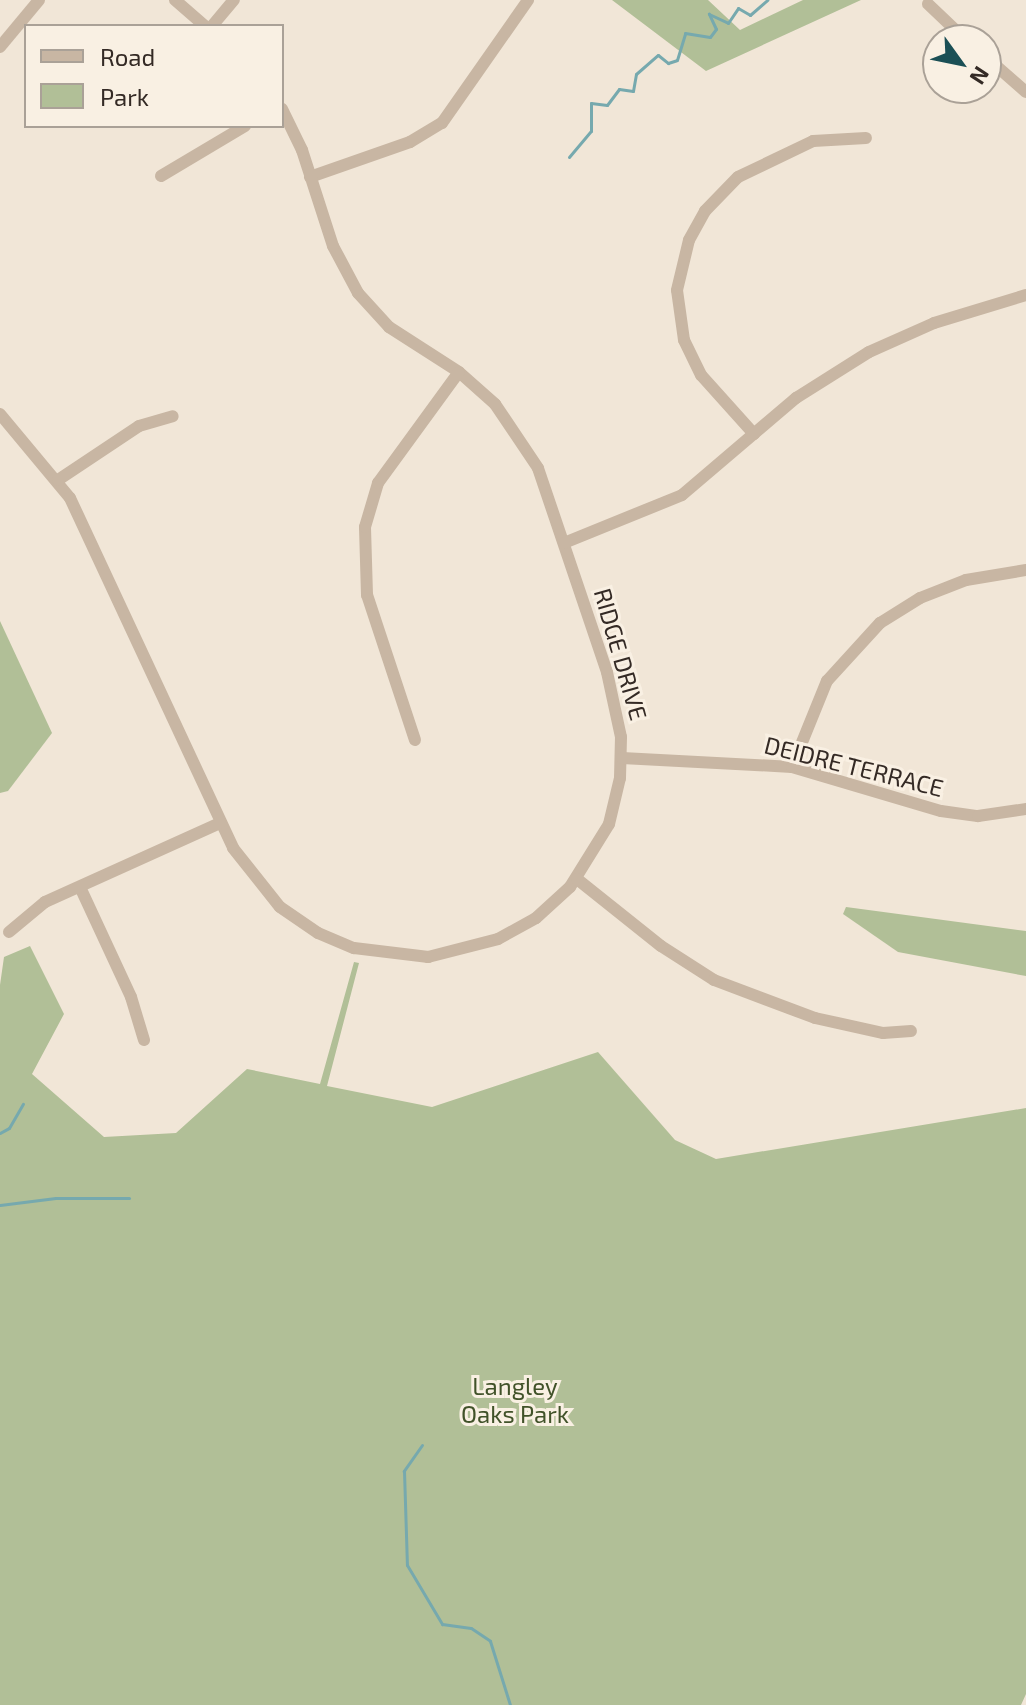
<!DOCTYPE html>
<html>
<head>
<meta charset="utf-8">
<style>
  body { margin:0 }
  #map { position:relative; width:1026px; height:1705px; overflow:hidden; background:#f1e6d7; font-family:"Exo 2",sans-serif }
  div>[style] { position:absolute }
  .green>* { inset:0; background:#b1bf97 }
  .stream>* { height:3px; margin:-1.5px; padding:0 1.5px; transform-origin:1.5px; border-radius:1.5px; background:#76a9ae }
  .street>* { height:12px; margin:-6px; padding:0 6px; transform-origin:6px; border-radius:6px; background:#c8b6a3 }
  span { translate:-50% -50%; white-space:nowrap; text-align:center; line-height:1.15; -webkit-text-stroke:6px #f9f0e3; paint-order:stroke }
  .street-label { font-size:24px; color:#342a25 }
  .park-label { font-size:24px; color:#415229 }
  .legend { position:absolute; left:24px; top:24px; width:260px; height:104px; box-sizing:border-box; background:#f9f0e3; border:2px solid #aaa197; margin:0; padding:10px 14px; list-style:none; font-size:24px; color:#342a25 }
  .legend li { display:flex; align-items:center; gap:16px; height:40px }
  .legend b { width:40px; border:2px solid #aaa197 }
  .north { position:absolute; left:922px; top:24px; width:80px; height:80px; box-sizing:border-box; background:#f9f0e3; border:2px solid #aaa197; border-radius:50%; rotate:123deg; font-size:22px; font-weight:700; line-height:32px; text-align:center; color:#342a25 }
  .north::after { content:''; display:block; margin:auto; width:28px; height:36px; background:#1b4f55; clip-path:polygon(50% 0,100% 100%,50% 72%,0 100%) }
</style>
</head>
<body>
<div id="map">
  <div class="green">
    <div style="clip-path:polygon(612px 0,708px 0,740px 30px,803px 0,861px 0,706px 71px)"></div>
    <div style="clip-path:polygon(0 621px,52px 733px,8px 791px,0 793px)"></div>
    <div style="clip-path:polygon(846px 907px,1026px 931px,1026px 976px,898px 952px,843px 914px)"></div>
    <div style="clip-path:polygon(30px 946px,64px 1014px,32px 1074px,104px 1137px,176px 1133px,247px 1069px,320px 1084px,354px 962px,359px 963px,327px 1086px,432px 1107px,598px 1052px,675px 1140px,716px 1159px,1026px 1108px,1026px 1694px,1021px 1705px,0 1705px,0 985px,4px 957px)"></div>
  </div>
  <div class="stream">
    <div style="left:569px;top:157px;width:34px;rotate:-50deg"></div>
    <div style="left:591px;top:131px;width:28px;rotate:-90deg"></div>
    <div style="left:591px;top:103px;width:16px;rotate:7deg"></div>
    <div style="left:607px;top:105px;width:20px;rotate:-53deg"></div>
    <div style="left:619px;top:89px;width:14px;rotate:8deg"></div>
    <div style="left:633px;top:91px;width:17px;rotate:-80deg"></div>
    <div style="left:636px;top:74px;width:29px;rotate:-41deg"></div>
    <div style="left:658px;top:55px;width:13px;rotate:39deg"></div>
    <div style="left:668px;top:63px;width:9px;rotate:-18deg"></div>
    <div style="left:677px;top:60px;width:28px;rotate:-73deg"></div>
    <div style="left:685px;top:33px;width:25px;rotate:9deg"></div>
    <div style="left:710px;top:37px;width:10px;rotate:-53deg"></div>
    <div style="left:716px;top:29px;width:17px;rotate:-115deg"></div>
    <div style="left:709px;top:14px;width:21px;rotate:25deg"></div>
    <div style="left:728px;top:23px;width:18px;rotate:-56deg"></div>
    <div style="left:738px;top:8px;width:14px;rotate:30deg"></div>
    <div style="left:750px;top:15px;width:23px;rotate:-41deg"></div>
    <div style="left:0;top:1133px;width:10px;rotate:-29deg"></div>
    <div style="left:9px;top:1128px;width:28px;rotate:-60deg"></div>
    <div style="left:0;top:1205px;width:56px;rotate:-7.1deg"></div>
    <div style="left:56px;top:1198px;width:73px"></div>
    <div style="left:422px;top:1445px;width:32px;rotate:125deg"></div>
    <div style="left:404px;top:1471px;width:94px;rotate:88.2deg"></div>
    <div style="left:407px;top:1565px;width:69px;rotate:59.3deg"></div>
    <div style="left:442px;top:1624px;width:29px;rotate:8deg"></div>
    <div style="left:471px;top:1628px;width:23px;rotate:34deg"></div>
    <div style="left:490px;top:1641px;width:67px;rotate:72.6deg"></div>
  </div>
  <div class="street">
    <div style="left:175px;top:0;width:40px;rotate:41deg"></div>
    <div style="left:928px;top:4px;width:52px;rotate:43.5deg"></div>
    <div style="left:212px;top:26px;width:34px;rotate:-50deg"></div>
    <div style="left:0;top:47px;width:61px;rotate:-50.3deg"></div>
    <div style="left:986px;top:57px;width:53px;rotate:41.2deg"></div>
    <div style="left:161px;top:176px;width:98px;rotate:-30.8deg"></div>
    <div style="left:310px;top:177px;width:106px;rotate:-19.3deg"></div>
    <div style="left:410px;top:142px;width:37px;rotate:-31deg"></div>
    <div style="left:442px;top:123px;width:150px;rotate:-55deg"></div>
    <div style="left:0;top:414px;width:109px;rotate:50.2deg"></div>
    <div style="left:70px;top:498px;width:386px;rotate:65deg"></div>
    <div style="left:233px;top:848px;width:75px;rotate:51.5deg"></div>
    <div style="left:280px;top:907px;width:46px;rotate:34.4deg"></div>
    <div style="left:318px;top:933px;width:39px;rotate:23deg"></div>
    <div style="left:354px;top:948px;width:75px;rotate:6.9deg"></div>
    <div style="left:428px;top:957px;width:72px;rotate:-14.4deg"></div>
    <div style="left:498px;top:939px;width:43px;rotate:-28.9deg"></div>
    <div style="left:536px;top:918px;width:46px;rotate:-42.4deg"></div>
    <div style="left:570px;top:887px;width:74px;rotate:-58.2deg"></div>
    <div style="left:609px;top:824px;width:47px;rotate:-76.6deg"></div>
    <div style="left:620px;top:778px;width:41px;rotate:-88.6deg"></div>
    <div style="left:621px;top:737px;width:66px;rotate:-102.2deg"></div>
    <div style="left:607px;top:672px;width:215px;rotate:-108.7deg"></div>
    <div style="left:538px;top:468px;width:77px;rotate:-123.9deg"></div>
    <div style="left:495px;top:404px;width:48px;rotate:-138.4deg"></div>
    <div style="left:459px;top:372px;width:83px;rotate:-147.3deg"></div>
    <div style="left:389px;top:327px;width:46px;rotate:-132.4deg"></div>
    <div style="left:358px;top:293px;width:53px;rotate:-118deg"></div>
    <div style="left:333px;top:246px;width:101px;rotate:-107.9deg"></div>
    <div style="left:302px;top:150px;width:46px;rotate:-116deg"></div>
    <div style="left:754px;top:434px;width:79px;rotate:-131.9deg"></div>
    <div style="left:701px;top:375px;width:39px;rotate:-116deg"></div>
    <div style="left:684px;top:340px;width:50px;rotate:-98deg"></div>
    <div style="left:677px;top:290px;width:51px;rotate:-76.5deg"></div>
    <div style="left:689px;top:240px;width:33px;rotate:-61deg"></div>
    <div style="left:705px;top:211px;width:47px;rotate:-45.9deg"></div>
    <div style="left:738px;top:177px;width:83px;rotate:-25.6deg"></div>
    <div style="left:813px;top:141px;width:53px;rotate:-3.2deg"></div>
    <div style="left:58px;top:480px;width:97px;rotate:-33.7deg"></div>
    <div style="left:139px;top:426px;width:35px;rotate:-16deg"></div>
    <div style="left:564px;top:543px;width:127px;rotate:-22.1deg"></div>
    <div style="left:682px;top:495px;width:150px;rotate:-40.4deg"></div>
    <div style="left:796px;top:398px;width:86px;rotate:-32.2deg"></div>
    <div style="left:869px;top:352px;width:71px;rotate:-24deg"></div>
    <div style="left:934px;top:323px;width:96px;rotate:-16.9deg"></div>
    <div style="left:415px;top:740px;width:153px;rotate:-108.3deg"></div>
    <div style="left:367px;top:595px;width:68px;rotate:-91.7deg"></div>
    <div style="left:365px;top:527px;width:46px;rotate:-73.5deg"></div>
    <div style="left:378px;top:483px;width:137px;rotate:-53.9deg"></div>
    <div style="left:622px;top:758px;width:170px;rotate:3deg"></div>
    <div style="left:792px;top:767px;width:155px;rotate:16.5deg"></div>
    <div style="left:941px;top:811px;width:37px;rotate:8deg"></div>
    <div style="left:978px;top:816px;width:49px;rotate:-8.3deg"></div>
    <div style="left:792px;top:767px;width:93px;rotate:-67.9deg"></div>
    <div style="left:827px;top:681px;width:79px;rotate:-47.6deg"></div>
    <div style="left:880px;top:623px;width:47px;rotate:-32deg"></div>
    <div style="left:920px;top:598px;width:49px;rotate:-21.4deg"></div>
    <div style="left:966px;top:580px;width:61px;rotate:-9.5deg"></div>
    <div style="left:577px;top:879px;width:107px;rotate:38.6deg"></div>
    <div style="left:661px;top:946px;width:63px;rotate:32.7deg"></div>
    <div style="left:714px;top:980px;width:108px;rotate:20.6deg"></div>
    <div style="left:815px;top:1018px;width:70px;rotate:12.4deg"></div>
    <div style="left:883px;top:1033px;width:28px;rotate:-4deg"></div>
    <div style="left:80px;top:887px;width:121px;rotate:65.1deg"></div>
    <div style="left:131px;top:997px;width:45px;rotate:73.2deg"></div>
    <div style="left:9px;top:932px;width:47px;rotate:-39.8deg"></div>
    <div style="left:45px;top:902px;width:192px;rotate:-24.3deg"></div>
  </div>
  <div class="street-label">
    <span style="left:621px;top:654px;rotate:74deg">RIDGE DRIVE</span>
    <span style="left:854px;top:766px;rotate:14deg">DEIDRE TERRACE</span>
  </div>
  <div class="park-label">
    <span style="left:515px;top:1400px">Langley<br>Oaks Park</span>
  </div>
  <ul class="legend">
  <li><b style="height:10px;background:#c8b6a3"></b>Road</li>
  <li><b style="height:22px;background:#b1bf97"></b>Park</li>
  </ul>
  <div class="north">N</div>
</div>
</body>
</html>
